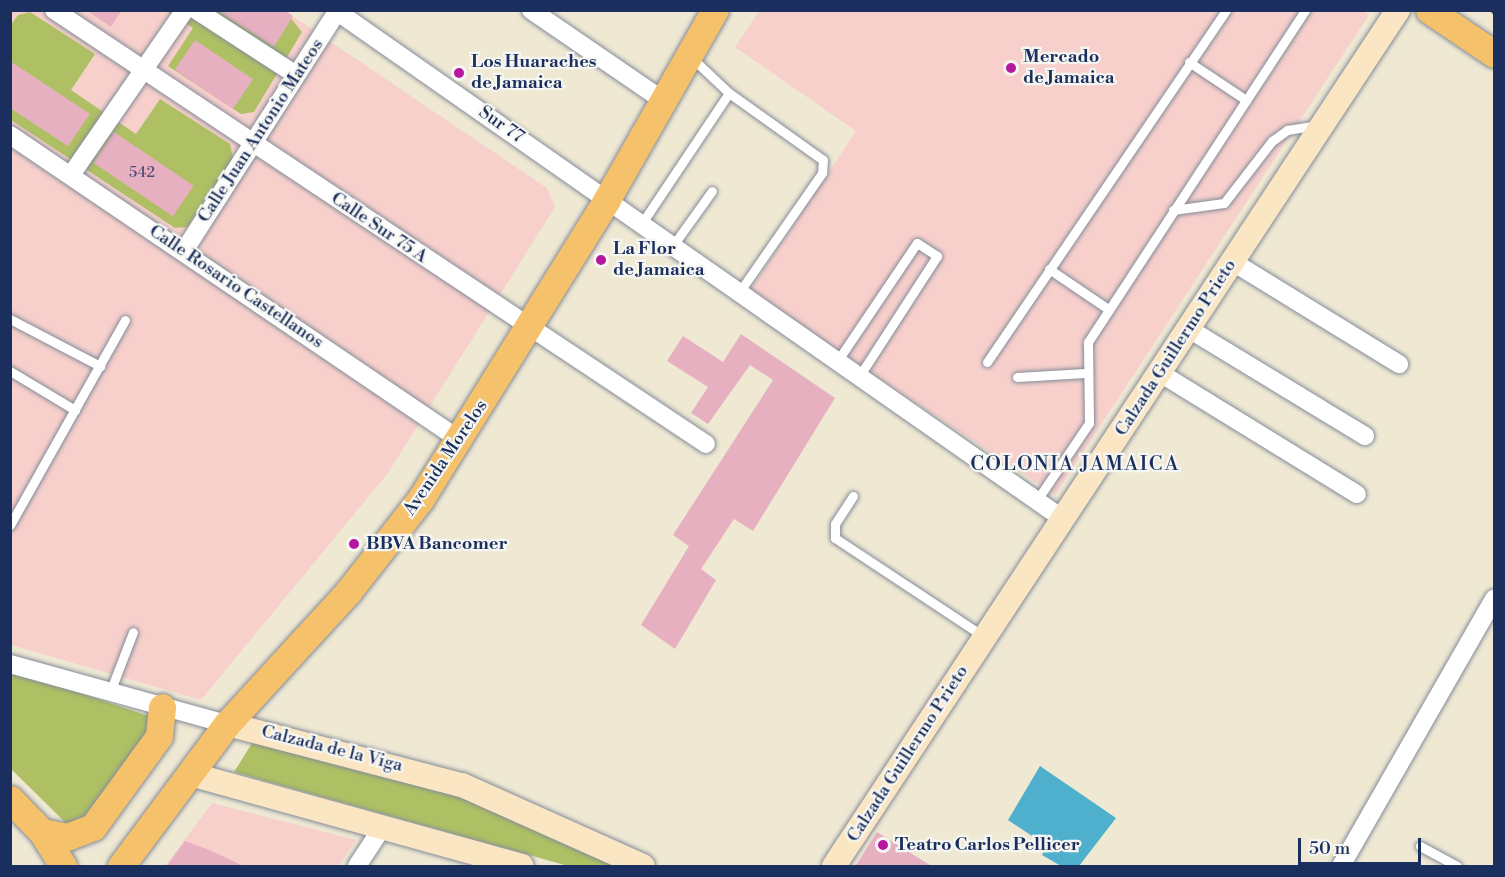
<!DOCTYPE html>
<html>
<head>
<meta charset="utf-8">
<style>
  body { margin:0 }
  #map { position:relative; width:1505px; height:877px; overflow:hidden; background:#efe9d4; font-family:"Libre Bodoni",serif }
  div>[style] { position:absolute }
  .built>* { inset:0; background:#f7d0cc }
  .green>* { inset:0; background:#aec063 }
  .water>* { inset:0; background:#4eb0cd }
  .building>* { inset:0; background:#e7b0c1; transform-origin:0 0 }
  .roads { filter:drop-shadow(0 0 2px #858c99) drop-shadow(0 0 2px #858c99) }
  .lane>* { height:9px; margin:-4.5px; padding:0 4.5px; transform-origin:4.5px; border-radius:4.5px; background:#fff }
  .street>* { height:18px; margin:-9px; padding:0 9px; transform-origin:9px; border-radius:9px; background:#fff }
  .secondary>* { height:24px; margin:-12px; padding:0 12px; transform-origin:12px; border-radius:12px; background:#fbe6c4 }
  .primary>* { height:27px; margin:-13.5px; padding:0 13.5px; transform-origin:13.5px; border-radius:13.5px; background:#f5c16b }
  .rail>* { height:4.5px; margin:-2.25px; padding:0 2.25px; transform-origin:2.25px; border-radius:2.25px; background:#1b2f5e }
  .dots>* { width:16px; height:16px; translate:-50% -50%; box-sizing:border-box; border:3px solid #f6f6f2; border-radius:50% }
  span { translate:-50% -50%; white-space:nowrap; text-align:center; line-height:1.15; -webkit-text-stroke:4.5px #f6f6f2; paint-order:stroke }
  .number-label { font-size:15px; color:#4e4f77 }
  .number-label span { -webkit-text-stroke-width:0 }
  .poi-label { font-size:18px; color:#1b2f5e; font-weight:700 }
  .left { translate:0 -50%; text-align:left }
  .street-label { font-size:18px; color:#1b2f5e }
  .neighbourhood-label { font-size:20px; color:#1b2f5e; letter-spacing:1.5px }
  .frame { position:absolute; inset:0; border:12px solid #1b2f5e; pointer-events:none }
  .scale { position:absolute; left:1298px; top:838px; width:123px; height:27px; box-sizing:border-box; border:3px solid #1b2f5e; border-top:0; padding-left:8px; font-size:18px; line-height:21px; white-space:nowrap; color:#1b2f5e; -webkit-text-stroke:4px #f6f6f2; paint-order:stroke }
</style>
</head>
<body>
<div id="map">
  <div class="built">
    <div style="clip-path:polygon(1362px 10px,1369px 15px,1055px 495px,749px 292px,856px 131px,735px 47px,759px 11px)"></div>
    <div style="clip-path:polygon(10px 11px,285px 11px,547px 188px,555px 207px,388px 473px,201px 700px,11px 645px)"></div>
    <div style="clip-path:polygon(212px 803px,356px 840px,339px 866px,165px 866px)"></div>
  </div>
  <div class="green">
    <div style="clip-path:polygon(166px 11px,285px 11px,302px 32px,254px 112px,241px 114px,168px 66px,193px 28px)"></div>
    <div style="clip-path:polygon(30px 12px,95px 54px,71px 90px,136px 134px,160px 99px,230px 144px,233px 158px,187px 227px,175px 228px,11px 120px,10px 26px,18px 15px)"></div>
    <div style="clip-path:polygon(10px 670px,155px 718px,133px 766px,72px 829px,11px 769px)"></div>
    <div style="clip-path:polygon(254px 740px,437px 785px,633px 866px,568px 866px,234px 772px)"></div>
  </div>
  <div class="water">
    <div style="clip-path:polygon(1040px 766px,1116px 818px,1079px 866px,1061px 866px,1042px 855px,1047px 846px,1008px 820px)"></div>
  </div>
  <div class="building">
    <div style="clip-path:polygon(86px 10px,122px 10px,111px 27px)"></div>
    <div style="clip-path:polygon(217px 10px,285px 10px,293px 16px,274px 47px)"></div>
    <div style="left:195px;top:40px;width:70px;height:36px;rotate:34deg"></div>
    <div style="clip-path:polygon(10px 61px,90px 114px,68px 146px,10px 108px)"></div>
    <div style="left:114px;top:132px;width:96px;height:37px;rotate:34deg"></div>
    <div style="clip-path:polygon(741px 334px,835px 398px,753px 531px,734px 519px,701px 569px,716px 580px,675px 649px,641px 625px,689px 546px,673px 535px,773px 380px,750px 365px,708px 424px,691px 413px,708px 387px,667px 361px,683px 336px,723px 362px)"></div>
    <div style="clip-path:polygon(877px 832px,933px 867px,855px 867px)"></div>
    <div style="clip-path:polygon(185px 841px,209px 850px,246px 867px,166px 867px)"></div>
  </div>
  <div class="roads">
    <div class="lane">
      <div style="left:691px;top:57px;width:52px;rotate:43.5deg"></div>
      <div style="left:729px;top:93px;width:115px;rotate:35.5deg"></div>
      <div style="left:823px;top:160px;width:13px;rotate:94deg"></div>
      <div style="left:822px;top:173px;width:144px;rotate:124.8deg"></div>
      <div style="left:1189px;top:62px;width:69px;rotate:33.7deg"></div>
      <div style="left:1173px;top:210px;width:51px;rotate:-7.8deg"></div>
      <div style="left:1224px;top:203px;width:78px;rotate:-52.3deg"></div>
      <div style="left:1272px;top:141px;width:19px;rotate:-36deg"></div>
      <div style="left:1287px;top:130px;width:31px;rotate:-9deg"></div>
      <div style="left:642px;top:223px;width:156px;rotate:-56.2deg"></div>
      <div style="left:674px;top:244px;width:65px;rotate:-54.4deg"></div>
      <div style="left:1049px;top:269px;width:71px;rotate:34.1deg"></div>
      <div style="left:10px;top:319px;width:102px;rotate:27.6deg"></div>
      <div style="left:838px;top:360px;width:141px;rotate:-56deg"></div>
      <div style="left:917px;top:243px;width:24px;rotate:33deg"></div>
      <div style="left:937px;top:256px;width:142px;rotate:122.9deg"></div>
      <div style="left:987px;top:362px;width:425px;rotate:-55.8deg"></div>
      <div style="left:10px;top:371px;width:76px;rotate:31deg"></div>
      <div style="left:1017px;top:377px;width:68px;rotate:-3.4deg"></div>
      <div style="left:853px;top:496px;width:33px;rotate:123deg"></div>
      <div style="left:835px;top:524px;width:14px;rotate:90deg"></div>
      <div style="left:835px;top:538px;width:178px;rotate:33.5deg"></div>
      <div style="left:1037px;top:500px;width:93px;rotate:-56deg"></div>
      <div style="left:1089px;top:423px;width:81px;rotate:-90.7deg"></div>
      <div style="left:1088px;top:342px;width:397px;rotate:-56.8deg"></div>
      <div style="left:10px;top:525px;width:235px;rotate:-60.7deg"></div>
      <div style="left:110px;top:692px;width:64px;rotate:-69deg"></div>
      <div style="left:1420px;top:846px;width:42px;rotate:28.4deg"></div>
    </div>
    <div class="street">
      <div style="left:54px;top:10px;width:783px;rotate:33.65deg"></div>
      <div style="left:196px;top:10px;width:119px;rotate:33deg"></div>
      <div style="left:335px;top:10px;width:888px;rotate:34.96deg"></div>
      <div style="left:531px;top:10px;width:161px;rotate:34.4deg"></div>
      <div style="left:10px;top:135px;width:544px;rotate:34.13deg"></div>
      <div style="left:71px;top:175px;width:201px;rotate:-55.4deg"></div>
      <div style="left:184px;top:251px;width:286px;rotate:-57.4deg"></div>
      <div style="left:1233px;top:262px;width:195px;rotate:31.6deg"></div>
      <div style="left:1189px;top:329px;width:206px;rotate:31.3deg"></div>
      <div style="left:1160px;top:373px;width:231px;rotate:31.6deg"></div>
      <div style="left:10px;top:664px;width:225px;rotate:15.5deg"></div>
      <div style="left:357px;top:866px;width:45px;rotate:-56.7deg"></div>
      <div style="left:1341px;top:866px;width:308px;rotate:-60.2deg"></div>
    </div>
    <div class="secondary">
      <div style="left:227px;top:724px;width:243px;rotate:14.6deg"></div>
      <div style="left:462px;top:785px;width:198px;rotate:24.1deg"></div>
      <div style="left:190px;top:774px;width:344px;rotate:15.5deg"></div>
      <div style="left:834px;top:866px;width:1025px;rotate:-56.62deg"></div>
    </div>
    <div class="primary">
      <div style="left:1429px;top:10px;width:78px;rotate:34.1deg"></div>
      <div style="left:10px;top:799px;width:46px;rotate:45.9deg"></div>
      <div style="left:42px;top:832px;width:40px;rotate:58deg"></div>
      <div style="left:42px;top:832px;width:25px;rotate:11deg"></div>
      <div style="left:67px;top:837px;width:28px;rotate:-21deg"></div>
      <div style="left:93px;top:827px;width:112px;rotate:-54deg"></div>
      <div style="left:159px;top:736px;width:29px;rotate:-84deg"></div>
      <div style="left:121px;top:866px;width:177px;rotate:-53.3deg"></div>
      <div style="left:227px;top:724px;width:179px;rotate:-47.5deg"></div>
      <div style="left:348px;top:592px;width:117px;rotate:-52deg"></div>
      <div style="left:420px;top:500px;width:354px;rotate:-58.1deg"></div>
      <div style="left:607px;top:199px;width:218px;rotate:-60.3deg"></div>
    </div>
  </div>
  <div class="rail">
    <div style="left:1494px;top:10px;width:1px;rotate:90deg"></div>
  </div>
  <div class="dots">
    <div style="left:1011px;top:68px;background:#b5179e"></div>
    <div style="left:459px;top:73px;background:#b5179e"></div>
    <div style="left:601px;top:260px;background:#b5179e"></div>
    <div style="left:354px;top:544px;background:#b5179e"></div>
    <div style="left:883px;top:845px;background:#b5179e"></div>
  </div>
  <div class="number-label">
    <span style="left:142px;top:173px">542</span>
  </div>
  <div class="poi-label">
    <span class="left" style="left:1023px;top:68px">Mercado<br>de Jamaica</span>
    <span class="left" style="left:471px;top:73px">Los Huaraches<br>de Jamaica</span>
    <span class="left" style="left:613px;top:260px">La Flor<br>de Jamaica</span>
    <span class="left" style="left:366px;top:544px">BBVA Bancomer</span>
    <span class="left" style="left:895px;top:845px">Teatro Carlos Pellicer</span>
  </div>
  <div class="street-label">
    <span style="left:501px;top:125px;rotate:35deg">Sur 77</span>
    <span style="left:261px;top:131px;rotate:-57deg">Calle Juan Antonio Mateos</span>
    <span style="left:379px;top:228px;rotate:34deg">Calle Sur 75 A</span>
    <span style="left:236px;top:287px;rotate:34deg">Calle Rosario Castellanos</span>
    <span style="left:1176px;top:348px;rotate:-57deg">Calzada Guillermo Prieto</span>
    <span style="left:446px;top:458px;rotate:-56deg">Avenida Morelos</span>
    <span style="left:332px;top:749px;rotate:14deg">Calzada de la Viga</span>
    <span style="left:908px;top:754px;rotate:-57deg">Calzada Guillermo Prieto</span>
  </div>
  <div class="neighbourhood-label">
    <span style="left:1075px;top:464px">COLONIA JAMAICA</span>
  </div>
  <div class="frame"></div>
  <div class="scale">50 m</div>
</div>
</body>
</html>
